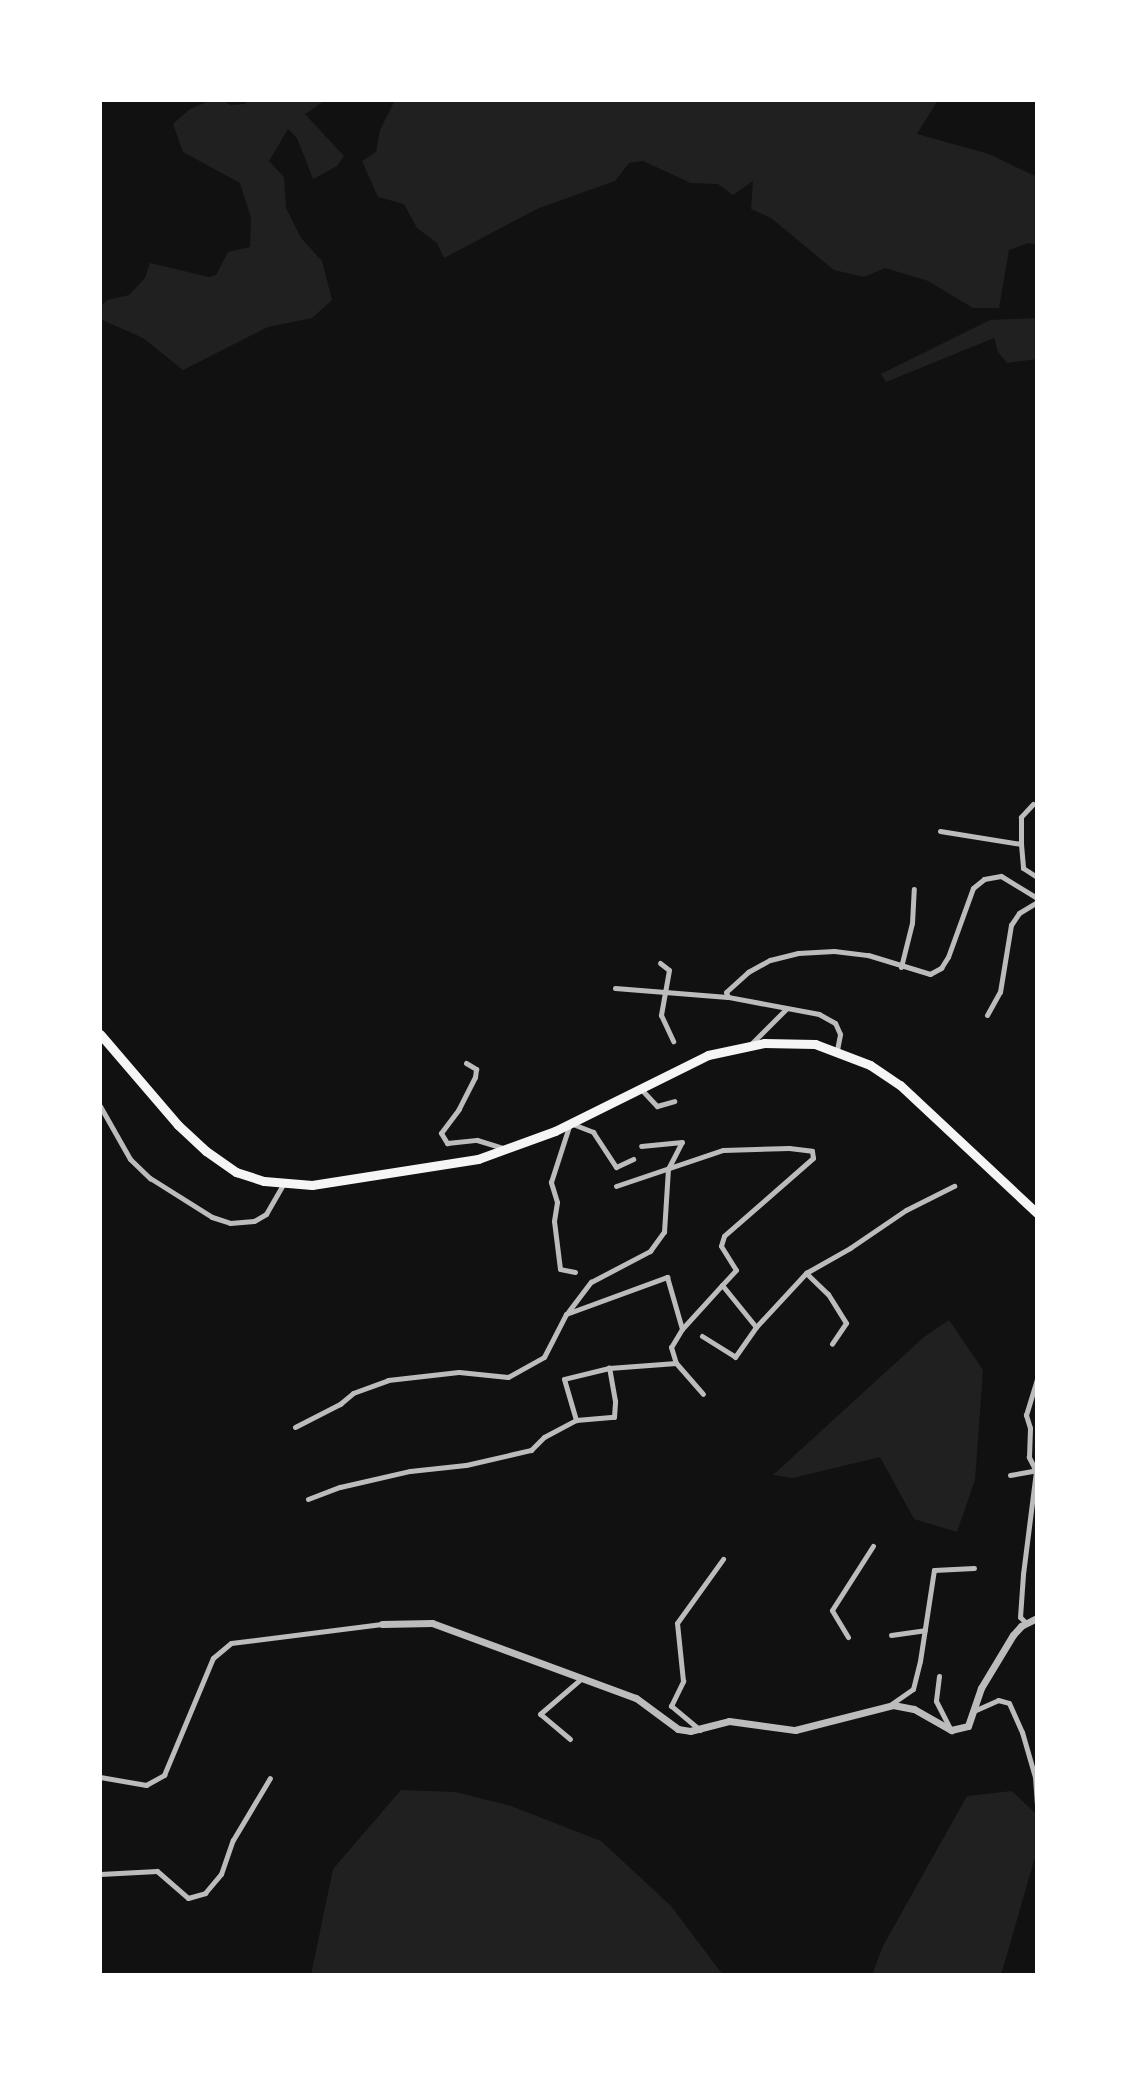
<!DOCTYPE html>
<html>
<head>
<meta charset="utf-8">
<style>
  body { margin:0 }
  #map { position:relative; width:1137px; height:2075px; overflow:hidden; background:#111; font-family:Mulish,sans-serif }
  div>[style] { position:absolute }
  .green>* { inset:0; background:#202020 }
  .minor>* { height:5px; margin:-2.5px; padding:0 2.5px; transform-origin:2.5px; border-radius:2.5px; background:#bcbcbc }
  .tertiary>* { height:7px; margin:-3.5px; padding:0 3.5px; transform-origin:3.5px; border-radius:3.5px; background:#bcbcbc }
  .primary>* { height:9px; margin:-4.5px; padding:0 4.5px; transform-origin:4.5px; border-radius:4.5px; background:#f5f5f5 }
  span { translate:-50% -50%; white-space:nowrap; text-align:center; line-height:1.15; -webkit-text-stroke:5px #fff; paint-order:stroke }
  .frame { position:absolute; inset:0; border:102px solid #fff; pointer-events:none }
</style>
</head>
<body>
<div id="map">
  <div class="green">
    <div style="clip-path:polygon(212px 100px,221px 100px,231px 105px,245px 104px,249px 100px,326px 100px,305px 114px,344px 156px,337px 166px,313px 179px,297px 138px,288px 129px,269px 161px,284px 177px,286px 208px,301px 238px,322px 261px,332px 300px,312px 318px,268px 327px,183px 370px,143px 338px,100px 319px,100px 307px,107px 300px,129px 295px,145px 278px,150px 263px,209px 277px,216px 275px,228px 252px,250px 247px,251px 218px,240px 183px,183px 152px,173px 124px,190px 109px)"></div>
    <div style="clip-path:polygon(395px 100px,938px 100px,917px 134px,989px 154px,1037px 177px,1037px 245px,1028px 243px,1009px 250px,999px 308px,973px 308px,928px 281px,885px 268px,864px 277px,834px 270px,771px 218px,751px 209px,753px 181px,733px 195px,718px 184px,691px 183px,643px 161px,629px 163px,615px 181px,539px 208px,444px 258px,437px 243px,417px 228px,404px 204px,378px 197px,362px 161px,376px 152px,380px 130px)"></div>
    <div style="clip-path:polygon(1037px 318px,1037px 359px,1007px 363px,998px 352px,994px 338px,886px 382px,881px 374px,990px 320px)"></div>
    <div style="clip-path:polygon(949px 1320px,983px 1370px,975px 1480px,957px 1532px,914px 1519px,880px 1457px,793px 1478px,773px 1475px,924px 1337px)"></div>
    <div style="clip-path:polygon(401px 1790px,455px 1792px,511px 1806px,601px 1841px,671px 1906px,723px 1975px,311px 1975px,333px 1869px)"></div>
    <div style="clip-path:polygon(1012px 1791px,1037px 1815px,1037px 1850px,1001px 1975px,872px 1975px,883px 1946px,967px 1796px)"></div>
  </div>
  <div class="minor">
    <div style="left:1033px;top:804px;width:18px;rotate:133deg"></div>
    <div style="left:1021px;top:817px;width:27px;rotate:90deg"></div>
    <div style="left:1021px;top:844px;width:24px;rotate:85deg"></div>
    <div style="left:1023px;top:868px;width:17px;rotate:33deg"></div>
    <div style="left:940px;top:831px;width:82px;rotate:9.1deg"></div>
    <div style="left:660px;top:963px;width:11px;rotate:38deg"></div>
    <div style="left:669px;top:970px;width:46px;rotate:100.1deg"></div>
    <div style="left:661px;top:1015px;width:29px;rotate:65deg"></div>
    <div style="left:901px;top:967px;width:45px;rotate:-76deg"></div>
    <div style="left:912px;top:923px;width:34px;rotate:-87deg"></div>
    <div style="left:615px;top:988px;width:113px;rotate:4.6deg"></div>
    <div style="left:987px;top:1015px;width:26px;rotate:-61deg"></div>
    <div style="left:1000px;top:992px;width:68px;rotate:-80.7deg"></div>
    <div style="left:1011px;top:925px;width:14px;rotate:-56deg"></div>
    <div style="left:1019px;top:913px;width:21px;rotate:-31deg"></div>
    <div style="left:750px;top:1045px;width:52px;rotate:-45deg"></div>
    <div style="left:837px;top:1050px;width:16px;rotate:-79deg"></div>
    <div style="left:840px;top:1034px;width:12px;rotate:-114deg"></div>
    <div style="left:835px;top:1023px;width:18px;rotate:-151deg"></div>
    <div style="left:819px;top:1014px;width:93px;rotate:-169.4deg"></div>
    <div style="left:728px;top:997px;width:5px;rotate:-112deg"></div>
    <div style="left:726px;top:992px;width:30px;rotate:-42deg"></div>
    <div style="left:748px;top:972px;width:25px;rotate:-29deg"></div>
    <div style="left:770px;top:960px;width:29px;rotate:-14deg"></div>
    <div style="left:798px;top:953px;width:36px;rotate:-3deg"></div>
    <div style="left:834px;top:951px;width:34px;rotate:7deg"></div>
    <div style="left:868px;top:955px;width:65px;rotate:17deg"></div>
    <div style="left:930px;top:974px;width:13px;rotate:-29deg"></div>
    <div style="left:941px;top:968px;width:13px;rotate:-58deg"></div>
    <div style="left:948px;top:957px;width:73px;rotate:-70.1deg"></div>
    <div style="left:973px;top:888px;width:14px;rotate:-39deg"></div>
    <div style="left:984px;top:879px;width:17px;rotate:-10deg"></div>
    <div style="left:1001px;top:876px;width:42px;rotate:31.4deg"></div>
    <div style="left:466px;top:1063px;width:12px;rotate:31deg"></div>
    <div style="left:476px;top:1069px;width:8px;rotate:97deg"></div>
    <div style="left:475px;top:1077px;width:36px;rotate:117deg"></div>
    <div style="left:459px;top:1109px;width:30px;rotate:127deg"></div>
    <div style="left:441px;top:1133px;width:12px;rotate:59deg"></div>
    <div style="left:447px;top:1143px;width:30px;rotate:-6deg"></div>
    <div style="left:477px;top:1140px;width:30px;rotate:17deg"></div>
    <div style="left:640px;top:1088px;width:25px;rotate:47deg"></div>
    <div style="left:657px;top:1106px;width:18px;rotate:-16deg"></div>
    <div style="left:100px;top:1106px;width:61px;rotate:60.5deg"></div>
    <div style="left:130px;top:1159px;width:28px;rotate:44deg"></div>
    <div style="left:150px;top:1178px;width:73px;rotate:32.2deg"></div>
    <div style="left:212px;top:1217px;width:19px;rotate:18deg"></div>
    <div style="left:230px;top:1223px;width:24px;rotate:-5deg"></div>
    <div style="left:254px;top:1221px;width:14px;rotate:-30deg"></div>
    <div style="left:266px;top:1214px;width:34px;rotate:-60deg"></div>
    <div style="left:616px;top:1186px;width:113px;rotate:-18.6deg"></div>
    <div style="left:723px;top:1150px;width:66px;rotate:-1.7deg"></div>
    <div style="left:789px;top:1148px;width:23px;rotate:7deg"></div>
    <div style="left:812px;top:1151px;width:7px;rotate:82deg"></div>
    <div style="left:813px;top:1158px;width:118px;rotate:138.8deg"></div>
    <div style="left:724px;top:1236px;width:10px;rotate:107deg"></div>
    <div style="left:721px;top:1246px;width:28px;rotate:58deg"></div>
    <div style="left:736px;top:1270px;width:21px;rotate:133deg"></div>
    <div style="left:722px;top:1285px;width:54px;rotate:51deg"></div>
    <div style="left:575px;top:1272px;width:15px;rotate:-169deg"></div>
    <div style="left:560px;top:1269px;width:48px;rotate:-97.1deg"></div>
    <div style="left:554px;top:1221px;width:19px;rotate:-81deg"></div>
    <div style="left:557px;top:1202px;width:21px;rotate:-107deg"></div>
    <div style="left:551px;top:1182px;width:62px;rotate:-72.1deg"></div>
    <div style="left:570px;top:1123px;width:25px;rotate:21deg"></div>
    <div style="left:593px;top:1132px;width:42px;rotate:56.7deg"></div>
    <div style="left:616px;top:1167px;width:19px;rotate:-25deg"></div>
    <div style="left:806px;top:1273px;width:30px;rotate:44deg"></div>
    <div style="left:828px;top:1294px;width:34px;rotate:58deg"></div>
    <div style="left:846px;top:1323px;width:25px;rotate:124deg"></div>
    <div style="left:568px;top:1312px;width:38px;rotate:-53deg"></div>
    <div style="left:591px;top:1282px;width:67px;rotate:-27.7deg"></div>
    <div style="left:650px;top:1251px;width:24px;rotate:-54deg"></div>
    <div style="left:664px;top:1232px;width:63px;rotate:-86.4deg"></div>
    <div style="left:668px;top:1169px;width:30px;rotate:-63deg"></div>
    <div style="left:682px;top:1142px;width:41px;rotate:174.4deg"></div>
    <div style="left:682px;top:1329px;width:21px;rotate:121deg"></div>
    <div style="left:671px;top:1347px;width:17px;rotate:73deg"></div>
    <div style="left:676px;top:1363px;width:41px;rotate:48.9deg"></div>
    <div style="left:702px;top:1336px;width:39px;rotate:32deg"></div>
    <div style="left:735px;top:1357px;width:37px;rotate:-55deg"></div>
    <div style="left:756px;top:1327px;width:74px;rotate:-47.2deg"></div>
    <div style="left:806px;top:1273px;width:51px;rotate:-29.6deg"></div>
    <div style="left:850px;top:1248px;width:68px;rotate:-34.2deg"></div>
    <div style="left:906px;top:1210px;width:54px;rotate:-26.6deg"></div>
    <div style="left:609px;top:1368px;width:46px;rotate:166.3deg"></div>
    <div style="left:564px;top:1379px;width:43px;rotate:73.7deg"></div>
    <div style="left:576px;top:1420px;width:38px;rotate:-5deg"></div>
    <div style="left:614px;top:1417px;width:16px;rotate:-86deg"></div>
    <div style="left:615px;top:1401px;width:34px;rotate:-100deg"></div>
    <div style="left:609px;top:1368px;width:67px;rotate:-4.3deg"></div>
    <div style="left:295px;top:1427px;width:51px;rotate:-27.1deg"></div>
    <div style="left:340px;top:1404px;width:17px;rotate:-40deg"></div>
    <div style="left:353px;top:1393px;width:37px;rotate:-20deg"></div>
    <div style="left:388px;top:1380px;width:71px;rotate:-6.4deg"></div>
    <div style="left:459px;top:1372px;width:49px;rotate:5.8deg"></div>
    <div style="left:508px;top:1377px;width:41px;rotate:-29.1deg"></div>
    <div style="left:544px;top:1357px;width:48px;rotate:-62.9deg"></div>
    <div style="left:566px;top:1314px;width:108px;rotate:-20.1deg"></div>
    <div style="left:667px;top:1277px;width:54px;rotate:73.9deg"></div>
    <div style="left:682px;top:1329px;width:59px;rotate:-47.7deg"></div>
    <div style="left:1010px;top:1475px;width:27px;rotate:-10deg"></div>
    <div style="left:308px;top:1499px;width:34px;rotate:-21deg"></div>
    <div style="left:340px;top:1487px;width:72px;rotate:-12.9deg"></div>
    <div style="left:410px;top:1471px;width:56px;rotate:-6.1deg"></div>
    <div style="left:466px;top:1465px;width:67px;rotate:-13deg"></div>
    <div style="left:531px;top:1450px;width:18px;rotate:-45deg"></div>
    <div style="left:544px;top:1437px;width:36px;rotate:-28deg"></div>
    <div style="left:1026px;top:1623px;width:8px;rotate:-135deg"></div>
    <div style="left:1020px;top:1617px;width:43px;rotate:-86deg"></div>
    <div style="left:1023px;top:1574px;width:104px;rotate:-82.8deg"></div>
    <div style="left:1036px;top:1471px;width:16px;rotate:-117deg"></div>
    <div style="left:1029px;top:1457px;width:29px;rotate:-88deg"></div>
    <div style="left:1030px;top:1428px;width:14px;rotate:-107deg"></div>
    <div style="left:1026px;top:1415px;width:39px;rotate:-73deg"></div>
    <div style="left:891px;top:1635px;width:34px;rotate:-8deg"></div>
    <div style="left:848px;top:1637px;width:31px;rotate:-121deg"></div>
    <div style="left:832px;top:1610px;width:76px;rotate:-57.4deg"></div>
    <div style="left:939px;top:1676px;width:25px;rotate:97deg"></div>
    <div style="left:936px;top:1701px;width:33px;rotate:63deg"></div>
    <div style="left:890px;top:1705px;width:28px;rotate:-35deg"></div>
    <div style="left:913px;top:1689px;width:29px;rotate:-76deg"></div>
    <div style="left:920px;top:1661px;width:92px;rotate:-81.3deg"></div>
    <div style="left:934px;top:1570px;width:40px;rotate:-2.9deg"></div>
    <div style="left:976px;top:1710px;width:24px;rotate:-24deg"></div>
    <div style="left:998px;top:1700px;width:11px;rotate:15deg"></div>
    <div style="left:1009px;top:1703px;width:32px;rotate:66deg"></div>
    <div style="left:1022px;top:1732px;width:47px;rotate:73.9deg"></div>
    <div style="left:1035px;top:1777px;width:27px;rotate:86deg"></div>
    <div style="left:700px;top:1730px;width:38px;rotate:-140deg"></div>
    <div style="left:671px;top:1706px;width:28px;rotate:-64deg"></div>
    <div style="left:683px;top:1681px;width:58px;rotate:-95.9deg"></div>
    <div style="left:677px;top:1623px;width:79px;rotate:-54.3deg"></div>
    <div style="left:570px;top:1739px;width:39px;rotate:-140deg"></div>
    <div style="left:540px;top:1714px;width:55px;rotate:-40.6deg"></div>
    <div style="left:100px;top:1777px;width:47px;rotate:9.9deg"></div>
    <div style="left:146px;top:1785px;width:21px;rotate:-29deg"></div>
    <div style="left:164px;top:1775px;width:127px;rotate:-67.3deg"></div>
    <div style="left:213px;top:1658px;width:23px;rotate:-40deg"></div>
    <div style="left:231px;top:1643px;width:152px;rotate:-7.2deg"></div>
    <div style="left:100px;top:1874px;width:57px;rotate:-3deg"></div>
    <div style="left:157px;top:1871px;width:41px;rotate:41.1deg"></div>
    <div style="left:188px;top:1898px;width:18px;rotate:-16deg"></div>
    <div style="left:205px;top:1893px;width:25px;rotate:-50deg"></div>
    <div style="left:221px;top:1874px;width:36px;rotate:-71deg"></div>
    <div style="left:233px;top:1840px;width:72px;rotate:-59.2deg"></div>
  </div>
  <div class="tertiary">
    <div style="left:382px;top:1624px;width:50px;rotate:-1.1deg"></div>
    <div style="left:432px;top:1623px;width:217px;rotate:20.2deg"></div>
    <div style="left:636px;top:1698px;width:52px;rotate:36.4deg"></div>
    <div style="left:678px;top:1729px;width:12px;rotate:9deg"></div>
    <div style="left:690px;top:1731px;width:40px;rotate:-14.4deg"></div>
    <div style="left:729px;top:1721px;width:67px;rotate:7.8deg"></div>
    <div style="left:795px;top:1730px;width:101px;rotate:-14.3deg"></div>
    <div style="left:893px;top:1705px;width:21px;rotate:11deg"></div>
    <div style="left:914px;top:1709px;width:43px;rotate:29.6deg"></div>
    <div style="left:951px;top:1730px;width:17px;rotate:-13deg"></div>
    <div style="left:968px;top:1726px;width:40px;rotate:-71.1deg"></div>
    <div style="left:981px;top:1688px;width:62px;rotate:-58.9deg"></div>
    <div style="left:1013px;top:1635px;width:12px;rotate:-48deg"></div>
    <div style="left:1021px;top:1626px;width:18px;rotate:-27deg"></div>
  </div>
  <div class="primary">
    <div style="left:100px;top:1034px;width:120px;rotate:49.4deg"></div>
    <div style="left:178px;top:1125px;width:38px;rotate:43deg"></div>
    <div style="left:206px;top:1151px;width:37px;rotate:35deg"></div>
    <div style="left:236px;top:1172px;width:29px;rotate:18deg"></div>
    <div style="left:264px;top:1181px;width:48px;rotate:4.8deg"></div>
    <div style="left:312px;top:1185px;width:168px;rotate:-8.9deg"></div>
    <div style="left:478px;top:1159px;width:82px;rotate:-20deg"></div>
    <div style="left:555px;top:1131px;width:171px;rotate:-26.4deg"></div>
    <div style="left:708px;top:1055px;width:57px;rotate:-12.1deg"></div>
    <div style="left:764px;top:1043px;width:51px;rotate:1.1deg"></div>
    <div style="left:815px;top:1044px;width:59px;rotate:20.9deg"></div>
    <div style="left:870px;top:1065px;width:36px;rotate:34deg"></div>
    <div style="left:900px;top:1085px;width:187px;rotate:43.1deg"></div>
  </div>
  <div class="frame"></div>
</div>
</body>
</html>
